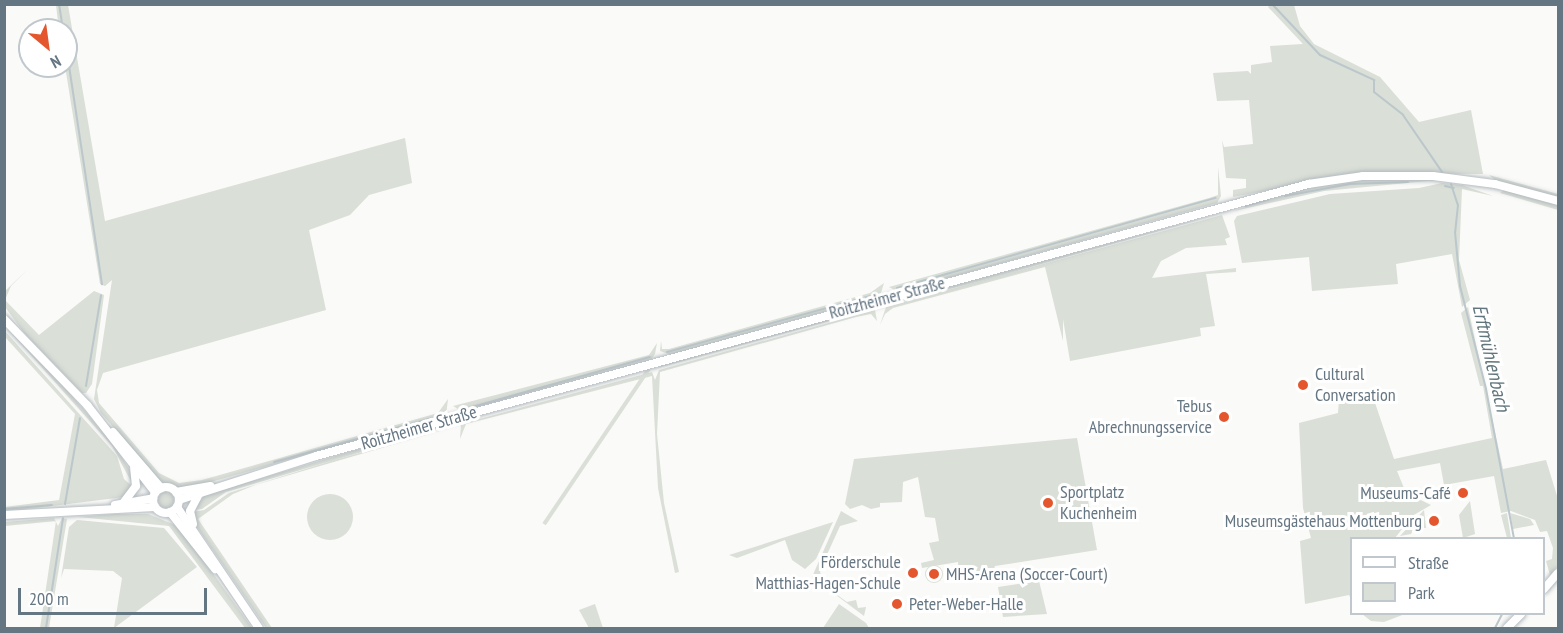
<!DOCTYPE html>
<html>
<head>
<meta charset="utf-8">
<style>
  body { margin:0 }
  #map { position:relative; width:1563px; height:633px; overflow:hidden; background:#fafaf8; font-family:"PT Sans Narrow",sans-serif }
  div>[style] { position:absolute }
  .green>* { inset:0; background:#dadfd7; transform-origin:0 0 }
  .round { border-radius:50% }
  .stream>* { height:2px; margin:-1px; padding:0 1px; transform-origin:1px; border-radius:1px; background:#bbc7cb }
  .roads { filter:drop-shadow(0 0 2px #b3babf) drop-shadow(0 0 2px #b3babf) }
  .secondary>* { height:8px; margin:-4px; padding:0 4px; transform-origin:4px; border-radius:4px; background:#fff }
  .secondary>.ring { margin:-4px; padding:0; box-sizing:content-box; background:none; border:8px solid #fff; border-radius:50% }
  .dots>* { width:16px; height:16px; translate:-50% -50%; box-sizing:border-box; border:3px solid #fff; border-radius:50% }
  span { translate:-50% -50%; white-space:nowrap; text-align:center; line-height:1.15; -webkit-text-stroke:6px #fff; paint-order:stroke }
  .street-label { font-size:18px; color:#657683 }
  .poi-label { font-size:18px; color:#657683 }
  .left { translate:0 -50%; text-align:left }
  .right { translate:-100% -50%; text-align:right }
  .water-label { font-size:20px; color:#60757c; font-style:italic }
  .frame { position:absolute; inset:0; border:6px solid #657683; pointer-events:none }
  .legend { position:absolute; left:1350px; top:537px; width:195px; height:78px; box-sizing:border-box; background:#fff; border:2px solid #c1c8cd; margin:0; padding:8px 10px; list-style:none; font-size:18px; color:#657683 }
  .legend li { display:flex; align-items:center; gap:12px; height:30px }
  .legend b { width:30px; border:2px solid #c1c8cd }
  .north { position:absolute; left:18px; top:18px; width:60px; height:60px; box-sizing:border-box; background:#fff; border:2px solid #c1c8cd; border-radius:50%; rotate:151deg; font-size:16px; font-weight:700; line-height:24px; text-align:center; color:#657683 }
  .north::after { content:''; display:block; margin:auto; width:21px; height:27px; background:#e4572e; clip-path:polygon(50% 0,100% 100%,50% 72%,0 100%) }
  .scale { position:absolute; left:18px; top:588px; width:189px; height:27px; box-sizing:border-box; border:3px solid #657683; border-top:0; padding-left:8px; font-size:18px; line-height:21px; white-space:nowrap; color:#657683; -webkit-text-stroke:4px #fff; paint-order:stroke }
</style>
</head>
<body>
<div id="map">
  <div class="green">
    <div style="clip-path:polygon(56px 5px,68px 5px,105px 221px,405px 138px,412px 183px,369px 195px,350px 215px,309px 230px,326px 310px,103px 373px,97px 390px,99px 403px,159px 473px,179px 483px,202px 480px,438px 413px,448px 399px,446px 416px,200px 485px,179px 489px,160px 481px,101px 413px,94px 399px,112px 280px,105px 286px,100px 284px,65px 66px,66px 30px,59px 30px)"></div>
    <div style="clip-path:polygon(1270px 5px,1294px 5px,1300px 26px,1314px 44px,1380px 77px,1419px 122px,1471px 110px,1483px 174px,1359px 173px,1233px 197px,1233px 190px,1246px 188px,1246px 179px,1226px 178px,1222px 140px,1224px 147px,1253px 144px,1249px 100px,1217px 101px,1213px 73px,1248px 71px,1251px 74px,1251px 65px,1272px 62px,1270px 46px,1303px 44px,1268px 7px)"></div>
    <div style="clip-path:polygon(1218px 167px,1221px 196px,1217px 203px,898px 292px,889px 287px,1209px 198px,1218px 195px)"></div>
    <div style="clip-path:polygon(1489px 175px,1558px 194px,1558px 197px,1495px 180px)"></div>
    <div style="clip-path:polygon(1425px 178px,1438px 180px,1324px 191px,1234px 211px,1291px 191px,1357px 179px)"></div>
    <div style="clip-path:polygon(1442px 183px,1462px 185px,1493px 196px,1462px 189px,1459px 260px,1470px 300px,1462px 307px,1452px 254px,1396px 264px,1398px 284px,1312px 291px,1309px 257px,1242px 263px,1234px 221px,1237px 216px,1330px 194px,1419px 188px)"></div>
    <div style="clip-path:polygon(1504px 190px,1558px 204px,1558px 210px,1500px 193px)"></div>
    <div style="clip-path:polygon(1220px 214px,981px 281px,887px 305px,890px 301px)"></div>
    <div style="clip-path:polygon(1222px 215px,1230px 237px,1225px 239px,1227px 245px,1186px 248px,1161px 261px,1152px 278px,1236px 268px,1236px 272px,1206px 274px,1215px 326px,1200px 328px,1201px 336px,1070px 361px,1063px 319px,1063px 341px,1045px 267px,893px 308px,885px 314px,880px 325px,886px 307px)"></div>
    <div style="clip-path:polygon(27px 270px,11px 286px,5px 300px,39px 335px,94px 291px,104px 295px,92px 384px,86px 393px,82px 393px,25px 334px,5px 307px,5px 291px)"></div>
    <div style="clip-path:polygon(884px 283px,881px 293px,873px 298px,671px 355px,660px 351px,661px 341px,662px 349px,669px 349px,870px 293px)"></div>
    <div style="clip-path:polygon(871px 306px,874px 309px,658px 368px,664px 363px)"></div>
    <div style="clip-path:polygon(1468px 307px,1503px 469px,1546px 460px,1558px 499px,1558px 566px,1550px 575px,1546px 561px,1552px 559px,1553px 548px,1547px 531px,1540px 532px,1535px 520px,1511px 511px,1501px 513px,1494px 476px,1444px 485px,1440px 463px,1397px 471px,1406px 493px,1431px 505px,1412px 516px,1395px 538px,1352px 538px,1351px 599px,1349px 595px,1305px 604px,1300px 541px,1311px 538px,1303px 508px,1299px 423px,1338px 413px,1339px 400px,1371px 391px,1394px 459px,1492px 438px,1483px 386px,1480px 386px,1461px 313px)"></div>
    <div style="clip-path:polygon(875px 310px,877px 321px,871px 314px,856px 317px,660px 372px,657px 434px,664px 503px,679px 572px,675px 573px,658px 488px,652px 376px,466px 424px,460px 439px,461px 424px,652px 372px,655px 380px,659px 370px)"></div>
    <div style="clip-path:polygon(4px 325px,65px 388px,114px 445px,131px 472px,133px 485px,112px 446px)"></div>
    <div style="clip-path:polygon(4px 330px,117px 456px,124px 479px,133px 487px,124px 497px,5px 512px,5px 507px,59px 500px,75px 414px,5px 337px)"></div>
    <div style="clip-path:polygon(657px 343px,655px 354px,651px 360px,463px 412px,453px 406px,649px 355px)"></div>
    <div style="left:647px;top:368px;width:4px;height:187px;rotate:34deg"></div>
    <div style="clip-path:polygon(443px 424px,450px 426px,226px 492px,202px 509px,193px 510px,205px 495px)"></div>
    <div style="clip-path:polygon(450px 428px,255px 485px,233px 494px,198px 519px,272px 628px,266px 628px,195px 524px,193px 512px,204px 510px,229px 493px,334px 460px)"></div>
    <div style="clip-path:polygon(1077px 438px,1097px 550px,995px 566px,992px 575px,959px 579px,958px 562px,922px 568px,921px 563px,934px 560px,929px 543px,939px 541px,935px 518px,925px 517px,918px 477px,903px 482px,902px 502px,880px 503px,880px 507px,871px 509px,862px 505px,850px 509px,845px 504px,854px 459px)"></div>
    <div class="round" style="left:158px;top:492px;width:16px;height:16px"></div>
    <div class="round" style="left:307px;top:494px;width:46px;height:46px"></div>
    <div style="clip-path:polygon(1470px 501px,1475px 534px,1463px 538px,1459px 515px)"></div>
    <div style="clip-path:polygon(1424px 510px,1426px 528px,1414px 528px,1411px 534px,1400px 536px)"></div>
    <div style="clip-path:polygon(841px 511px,858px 521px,840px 526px,820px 570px,822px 584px,847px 602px,856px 600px,858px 608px,866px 607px,864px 616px,812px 577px)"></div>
    <div style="clip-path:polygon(1507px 513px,1511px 538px,1507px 538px,1501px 515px)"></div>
    <div style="clip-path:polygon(1510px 513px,1530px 519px,1534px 525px,1513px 529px)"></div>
    <div style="clip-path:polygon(113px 514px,148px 514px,180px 527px,252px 628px,245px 628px,169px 526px,78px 517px)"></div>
    <div style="clip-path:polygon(54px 518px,58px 526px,62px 518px,67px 519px,49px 628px,40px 628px,56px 521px,5px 526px,5px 522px)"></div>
    <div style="clip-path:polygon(77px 520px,164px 528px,197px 567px,114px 628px,122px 578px,113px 571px,64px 569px,61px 578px,69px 527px)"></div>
    <div style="clip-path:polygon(833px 522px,816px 559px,805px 569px,792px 560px,785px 540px,737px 558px,729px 555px)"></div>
    <div class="round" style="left:925px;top:565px;width:18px;height:18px"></div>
    <div style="clip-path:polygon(1039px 581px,1047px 614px,1003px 617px,998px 587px)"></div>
    <div style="clip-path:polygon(595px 604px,603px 628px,589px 628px,579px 610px)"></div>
    <div style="clip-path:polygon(839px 604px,866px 623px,869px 628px,823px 628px)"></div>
    <div style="clip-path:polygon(1362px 614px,1405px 614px,1384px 622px,1371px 621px)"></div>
  </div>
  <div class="stream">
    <div style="left:59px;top:4px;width:26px;rotate:81deg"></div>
    <div style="left:1272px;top:4px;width:70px;rotate:46.7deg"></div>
    <div style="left:1320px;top:55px;width:60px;rotate:24.8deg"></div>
    <div style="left:1374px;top:80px;width:12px;rotate:90deg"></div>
    <div style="left:1374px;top:92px;width:37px;rotate:38deg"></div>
    <div style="left:1403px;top:115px;width:69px;rotate:55.6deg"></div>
    <div style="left:66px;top:46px;width:241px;rotate:81.4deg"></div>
    <div style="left:1451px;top:184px;width:22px;rotate:72deg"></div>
    <div style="left:1458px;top:205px;width:27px;rotate:96deg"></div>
    <div style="left:1455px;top:232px;width:54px;rotate:84.7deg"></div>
    <div style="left:1460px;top:286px;width:106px;rotate:75.8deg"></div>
    <div style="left:1486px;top:389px;width:152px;rotate:79.4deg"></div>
    <div style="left:1445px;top:186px;width:9px;rotate:13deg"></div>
    <div style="left:1285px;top:196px;width:66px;rotate:-10.5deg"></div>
    <div style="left:1350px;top:184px;width:58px;rotate:-2deg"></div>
    <div style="left:1245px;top:206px;width:24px;rotate:-15deg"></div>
    <div style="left:897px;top:288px;width:331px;rotate:-15.8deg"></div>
    <div style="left:667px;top:352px;width:215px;rotate:-15.4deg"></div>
    <div style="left:86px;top:386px;width:92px;rotate:-80.6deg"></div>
    <div style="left:465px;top:409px;width:192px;rotate:-15.7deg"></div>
    <div style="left:274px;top:462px;width:175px;rotate:-15.5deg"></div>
    <div style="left:65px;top:504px;width:87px;rotate:-80.1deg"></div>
    <div style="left:4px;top:509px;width:48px;rotate:-4.8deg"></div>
    <div style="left:46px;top:628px;width:111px;rotate:-81.2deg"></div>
    <div style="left:1495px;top:628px;width:16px;rotate:-63deg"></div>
  </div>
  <div class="roads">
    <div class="secondary">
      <div style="left:4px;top:319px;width:120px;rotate:46deg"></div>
      <div style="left:87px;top:405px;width:110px;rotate:52deg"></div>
      <div style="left:113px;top:432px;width:74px;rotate:49.4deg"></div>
      <div class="ring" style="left:153px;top:487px;width:18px;height:18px"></div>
      <div style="left:176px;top:492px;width:35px;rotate:-10deg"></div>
      <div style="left:179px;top:500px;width:144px;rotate:-17.8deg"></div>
      <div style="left:316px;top:456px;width:1029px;rotate:-15.33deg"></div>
      <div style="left:1308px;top:184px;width:56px;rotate:-8.3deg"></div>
      <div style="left:1363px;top:176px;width:70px"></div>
      <div style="left:1433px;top:176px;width:63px;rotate:7.4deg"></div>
      <div style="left:1495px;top:184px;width:65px;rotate:15.1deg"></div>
      <div style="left:124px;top:502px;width:20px;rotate:-53deg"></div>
      <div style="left:136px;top:486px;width:18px;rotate:-96deg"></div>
      <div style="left:115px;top:505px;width:39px;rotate:-10deg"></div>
      <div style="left:177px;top:507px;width:146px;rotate:55.9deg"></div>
      <div style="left:170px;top:512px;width:73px;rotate:51.7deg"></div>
      <div style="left:4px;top:515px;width:151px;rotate:-3deg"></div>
      <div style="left:193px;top:524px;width:13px;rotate:-103deg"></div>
      <div style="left:190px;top:511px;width:19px;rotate:-62deg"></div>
      <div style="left:1544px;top:589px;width:21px;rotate:-49deg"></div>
      <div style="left:1507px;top:628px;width:20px;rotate:-45deg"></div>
    </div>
  </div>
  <div class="dots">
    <div style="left:1303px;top:385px;background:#e4572e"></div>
    <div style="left:1224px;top:417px;background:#e4572e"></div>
    <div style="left:1463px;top:493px;background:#e4572e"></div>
    <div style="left:1048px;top:503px;background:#e4572e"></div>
    <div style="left:1434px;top:521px;background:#e4572e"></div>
    <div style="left:913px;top:573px;background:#e4572e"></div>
    <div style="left:934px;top:574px;background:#e4572e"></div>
    <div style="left:897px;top:604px;background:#e4572e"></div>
  </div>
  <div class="street-label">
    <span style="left:887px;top:298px;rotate:-15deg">Roitzheimer Straße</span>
    <span style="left:419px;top:428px;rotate:-16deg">Roitzheimer Straße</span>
  </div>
  <div class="poi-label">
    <span class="left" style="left:1315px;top:385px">Cultural<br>Conversation</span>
    <span class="right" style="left:1212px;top:417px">Tebus<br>Abrechnungsservice</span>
    <span class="left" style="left:1060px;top:503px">Sportplatz<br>Kuchenheim</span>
    <span class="right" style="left:1451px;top:493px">Museums-Café</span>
    <span class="right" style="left:1422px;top:521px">Museumsgästehaus Mottenburg</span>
    <span class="right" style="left:901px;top:573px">Förderschule<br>Matthias-Hagen-Schule</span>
    <span class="left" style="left:946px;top:574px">MHS-Arena (Soccer-Court)</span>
    <span class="left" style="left:909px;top:604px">Peter-Weber-Halle</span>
  </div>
  <div class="water-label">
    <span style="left:1491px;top:358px;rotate:77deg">Erftmühlenbach</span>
  </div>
  <div class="frame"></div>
  <ul class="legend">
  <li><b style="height:8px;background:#fff"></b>Straße</li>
  <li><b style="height:16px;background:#dadfd7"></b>Park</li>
  </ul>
  <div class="north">N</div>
  <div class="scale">200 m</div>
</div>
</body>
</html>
